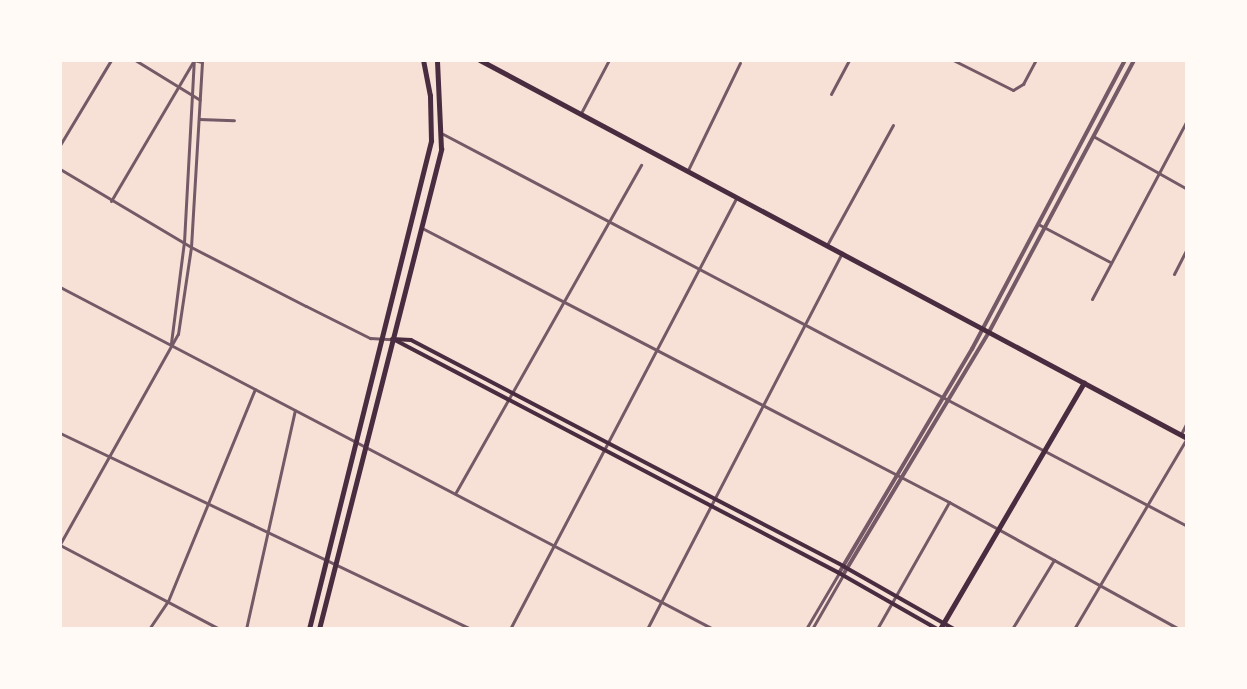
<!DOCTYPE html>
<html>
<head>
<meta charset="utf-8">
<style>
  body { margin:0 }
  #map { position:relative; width:1247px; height:689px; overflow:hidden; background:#f7e1d7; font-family:"IBM Plex Sans",sans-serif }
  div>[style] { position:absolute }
  .minor>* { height:3px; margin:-1.5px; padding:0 1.5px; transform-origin:1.5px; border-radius:1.5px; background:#755966 }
  .tertiary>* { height:4px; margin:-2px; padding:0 2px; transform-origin:2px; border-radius:2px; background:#755966 }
  .secondary>* { height:4px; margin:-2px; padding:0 2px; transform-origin:2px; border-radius:2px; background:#4a2c40 }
  .primary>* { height:4.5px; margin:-2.25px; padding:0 2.25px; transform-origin:2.25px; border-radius:2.25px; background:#4a2c40 }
  .trunk>* { height:4.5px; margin:-2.25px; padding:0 2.25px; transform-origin:2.25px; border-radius:2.25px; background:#4a2c40 }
  span { translate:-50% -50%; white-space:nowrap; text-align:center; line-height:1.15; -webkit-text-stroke:4.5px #fffaf5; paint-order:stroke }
  .frame { position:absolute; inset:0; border:62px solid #fffaf5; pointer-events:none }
</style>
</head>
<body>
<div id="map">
  <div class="minor">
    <div style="left:135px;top:60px;width:76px;rotate:31.6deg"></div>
    <div style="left:953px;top:60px;width:67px;rotate:26.6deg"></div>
    <div style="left:1013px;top:90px;width:12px;rotate:-31deg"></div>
    <div style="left:1023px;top:84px;width:27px;rotate:-62deg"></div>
    <div style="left:831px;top:94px;width:38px;rotate:-62deg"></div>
    <div style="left:581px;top:113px;width:60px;rotate:-62.2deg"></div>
    <div style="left:199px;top:119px;width:35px;rotate:2deg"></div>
    <div style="left:443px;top:134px;width:841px;rotate:27.78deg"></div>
    <div style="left:1093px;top:136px;width:108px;rotate:29.4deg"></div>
    <div style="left:60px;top:145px;width:99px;rotate:-59deg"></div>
    <div style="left:60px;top:169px;width:152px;rotate:30.8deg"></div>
    <div style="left:191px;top:247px;width:129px;rotate:27.2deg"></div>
    <div style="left:306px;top:306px;width:72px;rotate:26.6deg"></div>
    <div style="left:370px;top:338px;width:22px;rotate:3deg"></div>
    <div style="left:688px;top:170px;width:119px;rotate:-64.1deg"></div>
    <div style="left:111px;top:201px;width:164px;rotate:-59.5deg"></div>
    <div style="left:194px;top:60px;width:8px;rotate:14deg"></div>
    <div style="left:1038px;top:224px;width:81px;rotate:27.8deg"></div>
    <div style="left:422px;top:228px;width:594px;rotate:27.47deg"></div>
    <div style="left:949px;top:502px;width:263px;rotate:28.9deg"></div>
    <div style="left:827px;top:245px;width:137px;rotate:-61.2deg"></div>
    <div style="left:1174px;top:274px;width:29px;rotate:-63deg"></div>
    <div style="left:60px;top:287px;width:737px;rotate:27.64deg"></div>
    <div style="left:1092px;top:299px;width:203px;rotate:-62deg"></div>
    <div style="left:171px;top:343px;width:102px;rotate:-82.7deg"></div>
    <div style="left:184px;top:242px;width:182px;rotate:-86.9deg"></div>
    <div style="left:60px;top:433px;width:455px;rotate:25.5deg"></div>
    <div style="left:1181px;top:434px;width:13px;rotate:-63deg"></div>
    <div style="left:456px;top:492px;width:376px;rotate:-60.5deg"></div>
    <div style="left:60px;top:544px;width:241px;rotate:-60.7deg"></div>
    <div style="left:178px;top:334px;width:88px;rotate:-81.5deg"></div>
    <div style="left:191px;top:247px;width:187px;rotate:-86.6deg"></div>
    <div style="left:60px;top:545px;width:180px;rotate:27.8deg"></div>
    <div style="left:149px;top:629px;width:34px;rotate:-56deg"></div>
    <div style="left:168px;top:601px;width:229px;rotate:-67.7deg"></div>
    <div style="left:246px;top:629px;width:224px;rotate:-77.4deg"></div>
    <div style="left:510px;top:629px;width:487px;rotate:-62.3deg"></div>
    <div style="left:647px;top:629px;width:424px;rotate:-62.6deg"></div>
    <div style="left:806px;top:629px;width:65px;rotate:-59.5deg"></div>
    <div style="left:812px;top:629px;width:62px;rotate:-60.1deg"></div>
    <div style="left:877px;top:629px;width:146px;rotate:-60.4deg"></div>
    <div style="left:1012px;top:629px;width:81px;rotate:-58.7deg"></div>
    <div style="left:1074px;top:629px;width:222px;rotate:-59.4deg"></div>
  </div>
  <div class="tertiary">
    <div style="left:839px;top:573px;width:261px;rotate:-59.3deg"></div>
    <div style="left:972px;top:349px;width:327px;rotate:-62.1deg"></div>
    <div style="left:843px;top:575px;width:283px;rotate:-59deg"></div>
    <div style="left:989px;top:332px;width:308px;rotate:-61.9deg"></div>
  </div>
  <div class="secondary">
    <div style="left:392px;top:339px;width:19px;rotate:3deg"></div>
    <div style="left:411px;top:340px;width:488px;rotate:27.6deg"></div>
    <div style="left:843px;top:566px;width:128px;rotate:29.6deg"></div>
    <div style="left:393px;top:339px;width:504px;rotate:27.68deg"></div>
    <div style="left:839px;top:573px;width:113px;rotate:29.7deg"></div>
  </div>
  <div class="primary">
    <div style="left:309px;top:629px;width:503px;rotate:-75.96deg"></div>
    <div style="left:431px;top:141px;width:45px;rotate:-91.3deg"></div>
    <div style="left:430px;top:96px;width:37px;rotate:-101deg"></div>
    <div style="left:319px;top:629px;width:495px;rotate:-75.7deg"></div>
    <div style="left:441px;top:149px;width:89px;rotate:-92.6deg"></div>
    <div style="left:940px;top:629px;width:285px;rotate:-59.7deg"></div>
  </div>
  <div class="trunk">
    <div style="left:480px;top:60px;width:802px;rotate:28.13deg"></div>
  </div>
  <div class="frame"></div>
</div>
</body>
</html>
